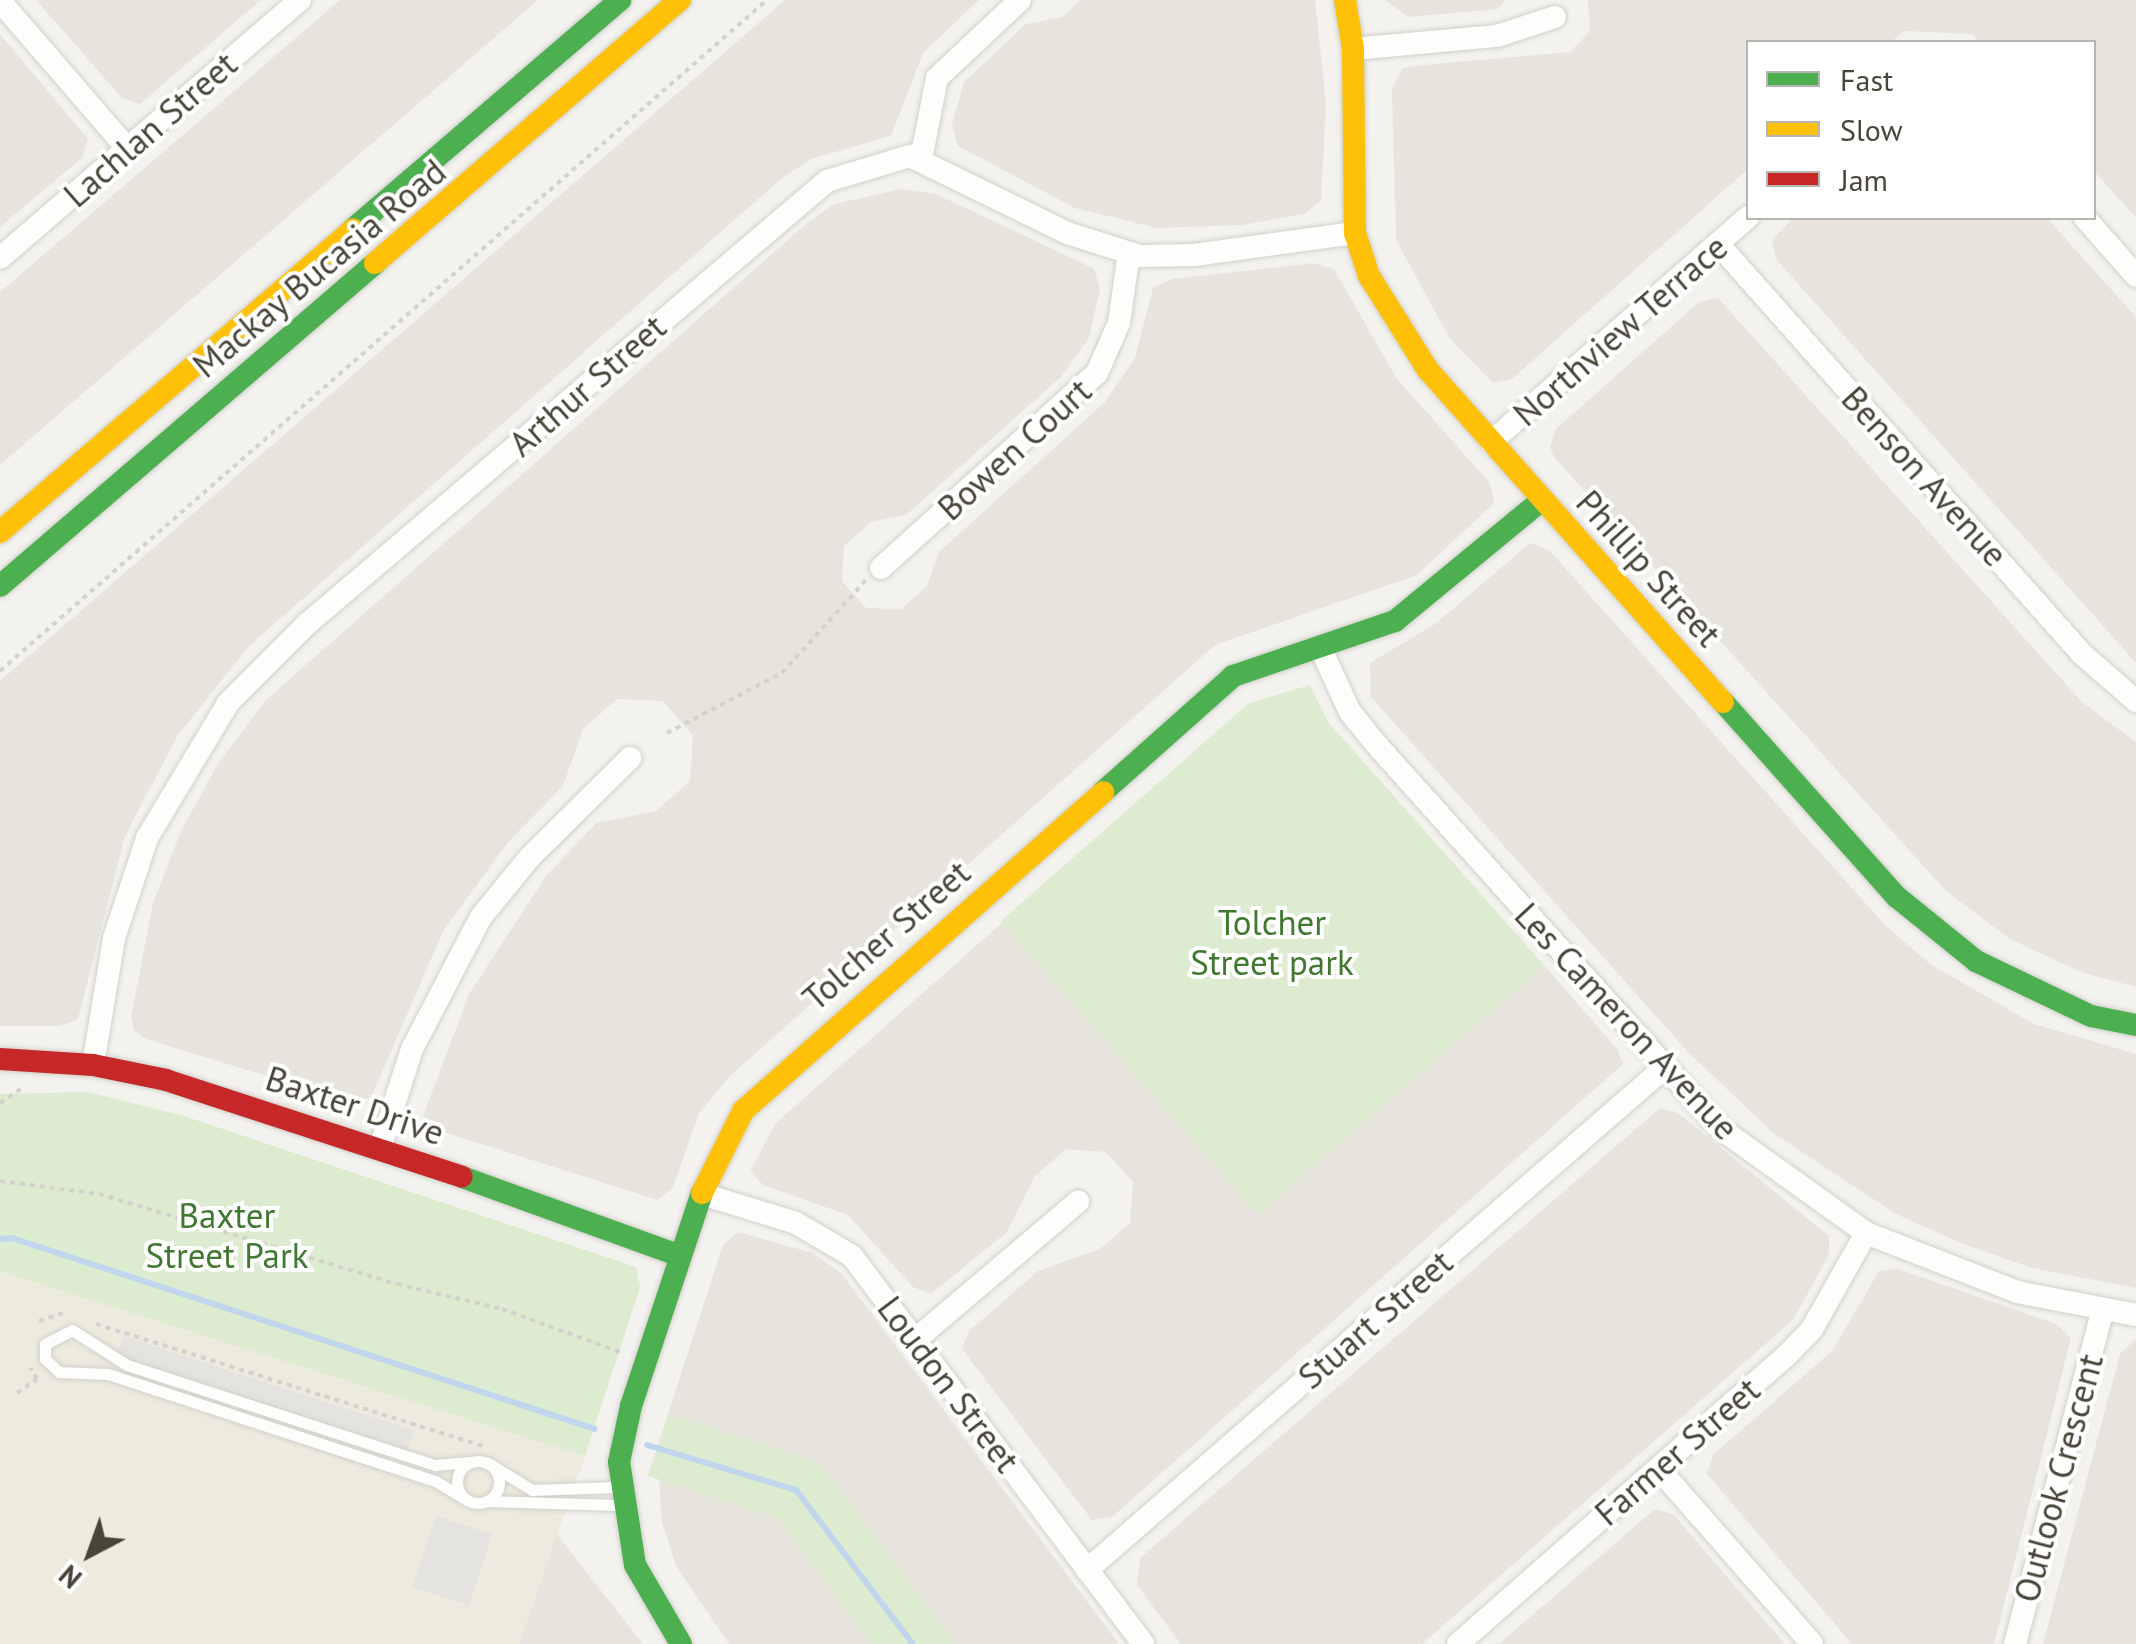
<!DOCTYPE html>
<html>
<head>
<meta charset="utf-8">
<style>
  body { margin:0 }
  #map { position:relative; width:2136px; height:1644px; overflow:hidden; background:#f3f2ee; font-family:"PT Sans",sans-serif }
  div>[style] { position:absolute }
  .residential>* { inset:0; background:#e6e4dc }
  .education>* { inset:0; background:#edeade }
  .green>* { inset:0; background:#ddebd0 }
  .parking>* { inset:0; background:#e5e3df; transform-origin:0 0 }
  .stream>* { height:6px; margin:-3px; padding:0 3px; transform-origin:3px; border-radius:3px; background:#c1d6ed }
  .path>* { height:4px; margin-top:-2px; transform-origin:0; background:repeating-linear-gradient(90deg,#d3d2cc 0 5px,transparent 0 10px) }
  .roads { filter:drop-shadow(0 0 2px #d1d0cb) drop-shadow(0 0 2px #d1d0cb) }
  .lane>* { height:11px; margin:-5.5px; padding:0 5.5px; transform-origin:5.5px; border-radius:5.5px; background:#fdfdfc }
  .lane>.ring { margin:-5.5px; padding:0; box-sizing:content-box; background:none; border:11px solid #fdfdfc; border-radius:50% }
  .street>* { height:22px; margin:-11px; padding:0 11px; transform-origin:11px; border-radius:11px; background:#fdfdfc }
  .fast>* { height:22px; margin:-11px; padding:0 11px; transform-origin:11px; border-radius:11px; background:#4caf50 }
  .slow>* { height:22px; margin:-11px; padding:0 11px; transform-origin:11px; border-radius:11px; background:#ffc107 }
  .jam>* { height:22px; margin:-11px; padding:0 11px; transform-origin:11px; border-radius:11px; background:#c62828 }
  span { translate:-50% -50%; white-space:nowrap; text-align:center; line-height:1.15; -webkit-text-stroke:8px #fff; paint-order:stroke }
  .street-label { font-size:35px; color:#494539 }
  .park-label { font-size:35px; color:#41782f }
  .legend { position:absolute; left:1746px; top:40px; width:350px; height:180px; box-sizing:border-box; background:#fff; border:2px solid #b6b5b0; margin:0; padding:12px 18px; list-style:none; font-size:30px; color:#494539 }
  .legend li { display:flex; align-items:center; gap:20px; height:50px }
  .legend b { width:50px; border:2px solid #b6b5b0 }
  .north { position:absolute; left:40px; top:1504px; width:100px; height:100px; -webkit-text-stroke:8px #fff; paint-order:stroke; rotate:221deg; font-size:28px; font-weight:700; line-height:40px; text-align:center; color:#494539 }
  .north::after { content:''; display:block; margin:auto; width:35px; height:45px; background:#494539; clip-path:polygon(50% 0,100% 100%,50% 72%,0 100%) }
</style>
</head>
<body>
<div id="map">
  <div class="residential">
    <div style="clip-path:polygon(36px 0,261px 0,140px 104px,122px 98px)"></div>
    <div style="clip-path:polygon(340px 0,538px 0,0 465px,0 292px)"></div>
    <div style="clip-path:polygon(785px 0,979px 0,923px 53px,891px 136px,811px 159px,781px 179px,248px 647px,178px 735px,125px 836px,78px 1019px,60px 1026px,0 1026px,0 681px)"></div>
    <div style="clip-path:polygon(1081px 0,1315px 0,1326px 104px,1321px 201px,1304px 214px,1242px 225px,1157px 228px,1075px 208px,958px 146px,952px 125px,964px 82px,1026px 24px,1062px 17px)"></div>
    <div style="clip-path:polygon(1385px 0,1505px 0,1498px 9px,1408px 17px)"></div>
    <div style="clip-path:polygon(1588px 0,2136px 0,2136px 218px,2094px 171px,2094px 42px,1980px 42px,1972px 34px,1904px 31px,1891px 42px,1748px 42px,1748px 169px,1512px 379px,1493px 383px,1450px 339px,1396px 240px,1392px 88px,1402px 69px,1412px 66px,1570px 52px,1590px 31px)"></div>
    <div style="clip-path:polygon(0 34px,88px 139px,82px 158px,0 227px)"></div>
    <div style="clip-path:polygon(902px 189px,936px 194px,1084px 264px,1094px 269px,1100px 289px,1089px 338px,1061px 377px,906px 515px,871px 522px,844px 546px,842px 581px,866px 608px,901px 609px,927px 586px,939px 552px,1105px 402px,1135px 358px,1153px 288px,1172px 279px,1313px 263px,1334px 269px,1397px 379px,1490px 483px,1494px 503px,1417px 575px,1215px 645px,731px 1075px,699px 1113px,673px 1187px,658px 1200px,437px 1130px,423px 1116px,469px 994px,546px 876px,596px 823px,656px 811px,690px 781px,693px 736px,663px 701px,617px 699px,583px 729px,563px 786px,509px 841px,443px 931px,371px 1098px,352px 1102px,146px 1039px,134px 1030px,131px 1017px,153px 903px,181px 831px,219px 762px,266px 700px,806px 224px,834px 204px)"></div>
    <div style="clip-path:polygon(1793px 218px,2047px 218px,2136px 317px,2136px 663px,1776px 259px,1772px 240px)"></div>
    <div style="clip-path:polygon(1718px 298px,2082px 702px,2136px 742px,2136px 987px,2081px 972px,2010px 939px,1947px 892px,1554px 457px,1550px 447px,1556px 429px,1699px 302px)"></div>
    <div style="clip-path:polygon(1530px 543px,1549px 550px,1885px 925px,1930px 964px,2034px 1024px,2136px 1054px,2136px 1288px,2032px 1268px,1963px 1244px,1896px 1214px,1773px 1133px,1688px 1052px,1371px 697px,1370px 663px,1435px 624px)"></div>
    <div style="clip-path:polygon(1003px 922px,1258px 1214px,1544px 965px,1617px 1049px,1623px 1064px,1112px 1517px,1092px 1520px,962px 1349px,969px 1331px,1038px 1271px,1100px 1249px,1130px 1223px,1133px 1182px,1106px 1152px,1066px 1149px,1035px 1176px,1007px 1232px,931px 1294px,913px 1287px,848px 1215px,763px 1185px,750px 1171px,776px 1123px)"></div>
    <div style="clip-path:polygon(1660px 1108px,1678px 1113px,1829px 1236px,1829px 1255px,1793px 1320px,1422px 1644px,1181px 1644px,1137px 1585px,1140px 1558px)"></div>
    <div style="clip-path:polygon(738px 1232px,813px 1253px,841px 1273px,1119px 1644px,955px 1644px,819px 1463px,668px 1414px,723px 1245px)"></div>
    <div style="clip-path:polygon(1898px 1269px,2056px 1324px,2071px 1338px,1994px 1644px,1852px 1644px,1707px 1474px,1713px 1455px,1832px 1351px,1879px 1271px)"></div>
    <div style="clip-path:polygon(2136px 1339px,2136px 1644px,2043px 1644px,2120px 1354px)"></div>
    <div style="clip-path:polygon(659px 1480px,779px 1519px,873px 1644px,729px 1644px,676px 1566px,662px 1522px)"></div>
    <div style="clip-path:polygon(1655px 1509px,1674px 1515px,1785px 1644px,1499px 1644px)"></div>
    <div style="clip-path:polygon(555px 1532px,643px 1644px,519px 1644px)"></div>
  </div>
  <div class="education">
    <div style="clip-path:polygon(9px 1270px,585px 1456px,519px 1644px,0 1644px,0 1271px)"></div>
  </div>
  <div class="green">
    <div style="clip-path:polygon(1310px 685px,1328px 722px,1544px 965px,1258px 1214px,1001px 921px,1249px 703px)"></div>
    <div style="clip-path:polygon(88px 1092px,184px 1116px,636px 1267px,640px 1287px,585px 1456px,0 1271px,0 1094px)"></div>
    <div style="clip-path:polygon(668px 1414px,819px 1463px,955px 1644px,872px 1644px,779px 1519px,648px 1476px)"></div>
  </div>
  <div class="parking">
    <div style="left:123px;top:1336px;width:306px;height:25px;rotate:18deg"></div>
    <div style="left:436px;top:1516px;width:59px;height:75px;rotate:18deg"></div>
  </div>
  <div class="stream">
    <div style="left:0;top:1239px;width:12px;rotate:-5deg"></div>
    <div style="left:12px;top:1238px;width:613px;rotate:18.14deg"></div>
    <div style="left:647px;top:1445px;width:156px;rotate:16.8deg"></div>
    <div style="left:796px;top:1490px;width:193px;rotate:52.8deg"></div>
  </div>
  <div class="path">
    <div style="left:0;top:671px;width:1019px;rotate:-41.18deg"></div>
    <div style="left:667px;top:733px;width:130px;rotate:-27.6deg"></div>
    <div style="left:782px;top:673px;width:125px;rotate:-47.9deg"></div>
    <div style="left:0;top:1103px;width:29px;rotate:-34deg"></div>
    <div style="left:0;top:1181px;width:100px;rotate:7.5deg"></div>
    <div style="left:99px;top:1194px;width:311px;rotate:16.8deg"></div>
    <div style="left:397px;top:1284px;width:108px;rotate:13.4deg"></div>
    <div style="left:502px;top:1309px;width:126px;rotate:20deg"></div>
    <div style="left:39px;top:1321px;width:26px;rotate:-18deg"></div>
    <div style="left:96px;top:1324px;width:410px;rotate:17.5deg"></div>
    <div style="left:17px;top:1393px;width:24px;rotate:-35deg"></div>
    <div style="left:37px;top:1379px;width:13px;rotate:-122deg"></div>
  </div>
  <div class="roads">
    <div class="lane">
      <div class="ring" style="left:457px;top:1461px;width:31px;height:31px"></div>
      <div style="left:488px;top:1463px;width:52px;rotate:31.5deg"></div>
      <div style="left:532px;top:1490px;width:83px;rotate:-2.1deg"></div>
      <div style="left:467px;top:1500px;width:37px;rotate:-149deg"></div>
      <div style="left:435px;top:1481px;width:345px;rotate:-161.9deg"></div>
      <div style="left:107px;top:1374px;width:48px;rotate:-177.6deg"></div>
      <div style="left:59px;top:1372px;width:19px;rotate:-137deg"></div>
      <div style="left:45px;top:1359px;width:15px;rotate:-90deg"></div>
      <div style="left:45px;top:1344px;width:30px;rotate:-27deg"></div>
      <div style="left:72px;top:1330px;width:65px;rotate:32.5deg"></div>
      <div style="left:127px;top:1365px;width:324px;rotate:18deg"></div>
      <div style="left:435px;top:1465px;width:35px;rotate:-5deg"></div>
      <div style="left:486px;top:1501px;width:131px;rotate:1.7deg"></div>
    </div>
    <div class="street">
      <div style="left:0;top:1px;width:194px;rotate:49.2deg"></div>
      <div style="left:1353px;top:49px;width:145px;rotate:-5.2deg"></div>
      <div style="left:1497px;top:36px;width:61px;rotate:-18.1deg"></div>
      <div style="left:921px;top:159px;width:83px;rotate:-78.8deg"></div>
      <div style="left:937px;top:78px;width:114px;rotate:-43.2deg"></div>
      <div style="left:2085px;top:218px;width:77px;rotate:48.7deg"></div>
      <div style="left:1719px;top:245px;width:547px;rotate:48.41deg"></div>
      <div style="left:2082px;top:654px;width:72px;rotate:41deg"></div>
      <div style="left:0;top:258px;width:396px;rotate:-40.7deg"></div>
      <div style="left:1491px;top:442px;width:342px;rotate:-41.2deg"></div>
      <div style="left:881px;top:568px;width:291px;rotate:-42.1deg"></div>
      <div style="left:1097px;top:373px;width:55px;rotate:-66.3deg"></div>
      <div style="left:1119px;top:323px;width:71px;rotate:-81.9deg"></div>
      <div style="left:1321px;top:649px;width:69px;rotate:65.3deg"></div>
      <div style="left:1350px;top:712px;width:40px;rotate:51deg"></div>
      <div style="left:1375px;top:743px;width:518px;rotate:48.13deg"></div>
      <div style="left:1721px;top:1129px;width:178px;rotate:35.6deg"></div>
      <div style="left:1866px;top:1233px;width:162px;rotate:21.3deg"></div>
      <div style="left:2017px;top:1292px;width:121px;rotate:10.9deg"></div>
      <div style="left:93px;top:1065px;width:129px;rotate:-80.6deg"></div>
      <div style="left:114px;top:938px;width:105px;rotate:-71.7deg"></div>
      <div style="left:147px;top:838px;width:157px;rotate:-59deg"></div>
      <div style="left:228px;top:703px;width:112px;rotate:-45deg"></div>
      <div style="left:307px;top:624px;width:683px;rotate:-40.43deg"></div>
      <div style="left:827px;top:181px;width:87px;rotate:-16.8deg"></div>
      <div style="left:910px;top:156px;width:175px;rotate:26.1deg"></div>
      <div style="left:1067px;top:233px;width:77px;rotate:17.5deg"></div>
      <div style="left:1140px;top:256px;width:54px;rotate:-1.1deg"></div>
      <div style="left:1194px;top:255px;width:162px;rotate:-7.8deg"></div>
      <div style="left:380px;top:1148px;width:104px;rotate:-72.1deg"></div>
      <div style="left:412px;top:1049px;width:149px;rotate:-62.4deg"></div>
      <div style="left:481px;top:917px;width:77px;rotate:-50.8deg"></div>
      <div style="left:530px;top:857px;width:141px;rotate:-44.7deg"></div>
      <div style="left:702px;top:1194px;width:98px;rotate:17.1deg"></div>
      <div style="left:796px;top:1223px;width:65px;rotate:30.5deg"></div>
      <div style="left:852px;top:1256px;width:485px;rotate:53.1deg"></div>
      <div style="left:915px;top:1340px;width:214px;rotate:-40.3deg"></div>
      <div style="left:1659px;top:1469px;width:232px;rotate:48.8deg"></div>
      <div style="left:1087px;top:1570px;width:763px;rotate:-41.02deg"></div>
      <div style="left:1458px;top:1644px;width:438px;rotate:-41.3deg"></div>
      <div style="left:1787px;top:1355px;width:36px;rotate:-46deg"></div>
      <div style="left:1812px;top:1329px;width:110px;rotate:-60.6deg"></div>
      <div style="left:2015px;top:1644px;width:343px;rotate:-75.3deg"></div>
    </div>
    <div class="fast">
      <div style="left:353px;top:229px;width:352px;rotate:-40.6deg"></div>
      <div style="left:0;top:586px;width:495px;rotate:-40.7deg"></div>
      <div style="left:1723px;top:702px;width:261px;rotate:48.3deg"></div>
      <div style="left:1897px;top:897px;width:102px;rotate:39deg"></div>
      <div style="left:1976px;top:961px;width:127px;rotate:25.6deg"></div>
      <div style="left:2091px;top:1016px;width:46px;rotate:11.3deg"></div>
      <div style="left:1103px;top:792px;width:174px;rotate:-41.7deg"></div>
      <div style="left:1233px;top:676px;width:171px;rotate:-18.8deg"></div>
      <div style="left:1395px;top:621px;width:190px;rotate:-39.5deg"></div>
      <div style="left:462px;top:1177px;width:232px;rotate:19.9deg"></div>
      <div style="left:681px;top:1644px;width:91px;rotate:-120.2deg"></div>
      <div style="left:635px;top:1565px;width:104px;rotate:-98.8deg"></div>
      <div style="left:619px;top:1462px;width:57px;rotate:-77.9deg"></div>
      <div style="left:631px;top:1406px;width:225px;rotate:-71.6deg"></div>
    </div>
    <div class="slow">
      <div style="left:1345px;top:0;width:50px;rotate:80.7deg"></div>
      <div style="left:1353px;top:49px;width:184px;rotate:89.4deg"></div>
      <div style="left:1355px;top:233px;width:45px;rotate:72deg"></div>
      <div style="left:1369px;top:276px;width:111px;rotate:57.9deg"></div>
      <div style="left:1428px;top:370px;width:444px;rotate:48.4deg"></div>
      <div style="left:375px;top:263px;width:403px;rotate:-40.8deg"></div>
      <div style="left:0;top:532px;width:465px;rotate:-40.6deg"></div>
      <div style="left:702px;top:1193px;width:92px;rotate:-63.4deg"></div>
      <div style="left:743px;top:1111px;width:481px;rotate:-41.5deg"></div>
    </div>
    <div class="jam">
      <div style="left:0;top:1059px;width:93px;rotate:3.7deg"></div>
      <div style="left:93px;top:1065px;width:75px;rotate:11.6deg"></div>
      <div style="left:166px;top:1080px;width:311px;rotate:18.1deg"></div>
    </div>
  </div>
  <div class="street-label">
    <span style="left:150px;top:129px;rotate:-41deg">Lachlan Street</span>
    <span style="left:319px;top:268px;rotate:-40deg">Mackay Bucasia Road</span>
    <span style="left:1620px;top:330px;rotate:-41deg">Northview Terrace</span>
    <span style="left:587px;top:385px;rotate:-41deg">Arthur Street</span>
    <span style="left:1014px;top:449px;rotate:-42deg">Bowen Court</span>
    <span style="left:1925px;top:476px;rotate:48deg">Benson Avenue</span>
    <span style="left:1649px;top:568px;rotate:48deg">Phillip Street</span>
    <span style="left:886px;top:935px;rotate:-41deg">Tolcher Street</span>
    <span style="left:1627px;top:1021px;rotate:47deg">Les Cameron Avenue</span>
    <span style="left:355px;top:1105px;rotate:18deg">Baxter Drive</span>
    <span style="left:1375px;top:1319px;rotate:-41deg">Stuart Street</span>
    <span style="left:949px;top:1384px;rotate:53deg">Loudon Street</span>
    <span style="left:1677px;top:1451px;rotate:-41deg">Farmer Street</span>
    <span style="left:2058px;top:1478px;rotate:-75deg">Outlook Crescent</span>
  </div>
  <div class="park-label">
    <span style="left:1272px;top:942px">Tolcher<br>Street park</span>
    <span style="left:227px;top:1235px">Baxter<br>Street Park</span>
  </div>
  <ul class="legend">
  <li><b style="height:12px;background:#4caf50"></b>Fast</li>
  <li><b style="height:12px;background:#ffc107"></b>Slow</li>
  <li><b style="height:12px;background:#c62828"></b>Jam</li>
  </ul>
  <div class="north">N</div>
</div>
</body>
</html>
